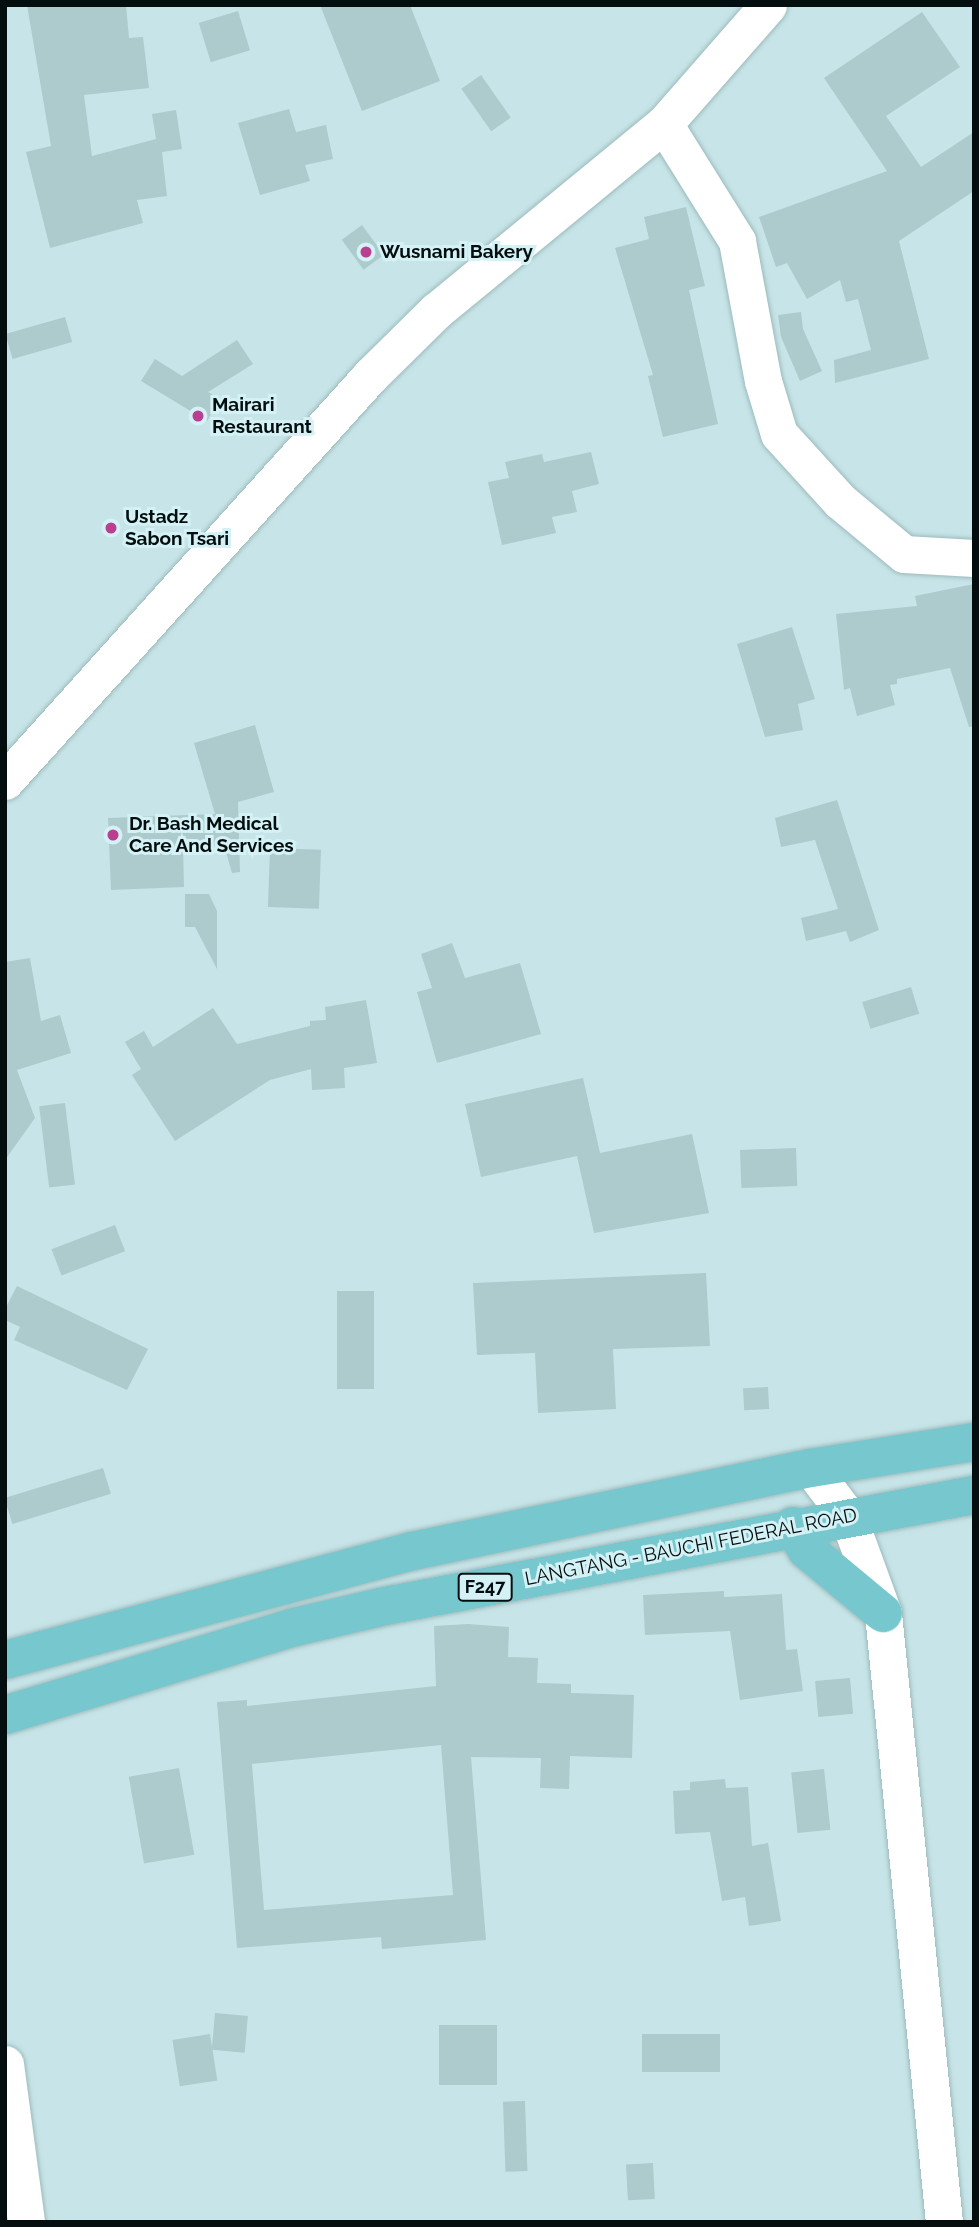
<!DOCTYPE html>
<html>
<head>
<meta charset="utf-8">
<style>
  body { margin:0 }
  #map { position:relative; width:979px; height:2227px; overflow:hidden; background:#c7e5e8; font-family:Raleway,sans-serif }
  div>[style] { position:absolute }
  .building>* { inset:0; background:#adcacd; transform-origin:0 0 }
  .roads { filter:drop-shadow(0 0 2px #9dbabc) drop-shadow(0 0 2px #9dbabc) }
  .minor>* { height:37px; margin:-18.5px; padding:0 18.5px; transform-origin:18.5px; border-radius:18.5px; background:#fff }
  .major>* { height:38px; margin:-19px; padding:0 19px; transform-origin:19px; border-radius:19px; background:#76c7ce }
  .dots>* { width:19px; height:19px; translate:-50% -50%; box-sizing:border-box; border:4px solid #d4f2f5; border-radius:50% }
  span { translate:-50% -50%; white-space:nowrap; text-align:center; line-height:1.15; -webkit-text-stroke:6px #d4f2f5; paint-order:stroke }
  .shield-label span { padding:2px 5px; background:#d4f2f5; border:2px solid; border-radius:5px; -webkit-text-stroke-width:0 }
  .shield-label { font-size:18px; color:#040e0f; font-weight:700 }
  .poi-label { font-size:19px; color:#040e0f; font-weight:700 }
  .left { translate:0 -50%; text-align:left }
  .street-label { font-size:19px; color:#040e0f }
  .frame { position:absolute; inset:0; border:7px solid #040e0f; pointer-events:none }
</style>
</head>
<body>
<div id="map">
  <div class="building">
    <div style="clip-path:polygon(27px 5px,126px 5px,129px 38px,143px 37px,149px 88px,84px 95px,92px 156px,156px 139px,152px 114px,176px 110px,182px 149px,162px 152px,167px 196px,137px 200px,143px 223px,50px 248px,26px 152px,51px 146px)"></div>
    <div style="clip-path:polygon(320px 5px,410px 5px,440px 81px,362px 111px)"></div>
    <div style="left:238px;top:11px;width:41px;height:41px;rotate:73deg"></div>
    <div style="clip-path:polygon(922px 12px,960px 67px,886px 116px,921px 167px,974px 132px,974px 191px,899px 241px,929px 359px,835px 383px,834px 360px,871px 350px,858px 299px,846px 302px,840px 280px,807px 299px,787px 263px,776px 267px,759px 217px,887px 171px,824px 78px)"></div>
    <div style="left:481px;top:75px;width:52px;height:24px;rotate:55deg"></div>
    <div style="clip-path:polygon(289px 109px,296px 132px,326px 125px,333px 159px,305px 165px,310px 181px,260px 195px,238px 123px)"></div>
    <div style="clip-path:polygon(686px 207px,705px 286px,689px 290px,718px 424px,663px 437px,648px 376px,653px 375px,615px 248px,649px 239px,644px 217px)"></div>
    <div style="left:362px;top:225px;width:37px;height:25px;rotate:54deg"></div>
    <div style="clip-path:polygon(801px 312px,803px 329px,822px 371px,800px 381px,781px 337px,778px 315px)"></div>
    <div style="left:65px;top:317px;width:26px;height:62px;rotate:74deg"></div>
    <div style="clip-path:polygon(237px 340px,253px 364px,208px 392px,220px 399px,207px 421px,141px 381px,155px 359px,182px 376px)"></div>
    <div style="clip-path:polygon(591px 452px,599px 484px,572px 491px,577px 512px,552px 517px,556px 533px,502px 545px,488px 482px,509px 478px,505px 462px,542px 454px,544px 462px)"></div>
    <div style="clip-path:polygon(974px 584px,974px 726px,969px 727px,950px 668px,897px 679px,897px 684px,890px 685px,895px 705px,857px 716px,850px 688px,844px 690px,836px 614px,917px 606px,915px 596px)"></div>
    <div style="clip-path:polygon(792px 627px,815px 699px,798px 704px,803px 730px,765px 737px,737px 644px)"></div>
    <div style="clip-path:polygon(255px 725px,274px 792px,238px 802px,240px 872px,232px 873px,224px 845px,183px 846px,184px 887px,111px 890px,108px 818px,215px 814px,194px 743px)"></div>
    <div style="clip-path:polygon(837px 800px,879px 930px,850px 942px,846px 931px,806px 941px,801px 918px,838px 909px,815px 840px,781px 847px,775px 818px)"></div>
    <div style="left:270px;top:848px;width:51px;height:59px;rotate:2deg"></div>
    <div style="clip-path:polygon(185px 894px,209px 894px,217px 911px,217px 969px,195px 927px,185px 927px)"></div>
    <div style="clip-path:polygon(452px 943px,465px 978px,520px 963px,541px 1034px,437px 1063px,417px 992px,432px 988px,421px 954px)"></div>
    <div style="clip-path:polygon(30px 958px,41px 1021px,60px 1015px,71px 1053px,17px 1070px,35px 1118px,5px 1160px,5px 962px)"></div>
    <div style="left:911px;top:987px;width:28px;height:51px;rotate:73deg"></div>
    <div style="clip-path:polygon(366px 1000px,377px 1063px,344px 1068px,345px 1088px,312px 1090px,311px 1069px,270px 1080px,175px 1141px,132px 1075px,141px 1069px,125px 1042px,144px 1031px,153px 1047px,213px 1008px,237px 1044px,310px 1026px,310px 1021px,326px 1020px,325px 1007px)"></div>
    <div style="clip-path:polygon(583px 1078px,600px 1153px,692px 1134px,709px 1213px,594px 1233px,577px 1156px,481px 1177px,465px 1104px)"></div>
    <div style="left:65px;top:1103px;width:82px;height:26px;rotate:83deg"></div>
    <div style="left:796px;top:1148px;width:38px;height:56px;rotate:88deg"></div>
    <div style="left:115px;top:1225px;width:28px;height:68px;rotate:69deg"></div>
    <div style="clip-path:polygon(706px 1273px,710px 1346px,613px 1349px,616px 1409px,538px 1413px,535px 1353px,477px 1355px,473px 1283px)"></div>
    <div style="clip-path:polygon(17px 1286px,148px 1349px,127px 1390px,14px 1340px,20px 1327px,5px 1320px,5px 1309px)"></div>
    <div style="left:337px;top:1291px;width:37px;height:98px"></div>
    <div style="left:768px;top:1387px;width:22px;height:25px;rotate:87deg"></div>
    <div style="left:103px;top:1468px;width:27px;height:103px;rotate:73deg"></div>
    <div style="clip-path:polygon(724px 1591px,724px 1597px,782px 1594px,786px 1650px,797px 1649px,803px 1691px,740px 1700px,730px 1631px,645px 1635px,643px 1595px)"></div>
    <div style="clip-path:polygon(evenodd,468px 1624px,509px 1627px,508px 1657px,538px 1658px,537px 1683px,571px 1684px,571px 1693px,634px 1695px,632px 1758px,570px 1756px,569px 1789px,540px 1788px,541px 1758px,471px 1757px,486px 1940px,382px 1949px,381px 1937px,237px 1948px,217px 1702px,247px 1700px,247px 1706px,436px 1686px,434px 1626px,468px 1624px,441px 1745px,453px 1895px,264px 1910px,252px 1764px,441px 1745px)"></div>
    <div style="left:850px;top:1678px;width:36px;height:35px;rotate:85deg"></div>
    <div style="left:179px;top:1768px;width:88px;height:51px;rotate:80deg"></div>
    <div style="left:824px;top:1769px;width:61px;height:33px;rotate:84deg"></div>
    <div style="clip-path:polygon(725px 1779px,726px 1788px,748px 1787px,752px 1846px,768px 1843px,781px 1921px,749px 1926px,745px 1897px,722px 1901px,710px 1832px,675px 1834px,673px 1791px,690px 1790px,690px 1782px)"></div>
    <div style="left:215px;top:2013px;width:33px;height:37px;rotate:5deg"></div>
    <div style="left:439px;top:2025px;width:58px;height:60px"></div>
    <div style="left:210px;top:2034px;width:47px;height:38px;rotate:81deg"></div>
    <div style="left:720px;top:2034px;width:38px;height:78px;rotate:90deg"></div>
    <div style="left:525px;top:2101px;width:70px;height:22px;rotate:88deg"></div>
    <div style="left:653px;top:2163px;width:36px;height:27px;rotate:87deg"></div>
  </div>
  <div class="roads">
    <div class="minor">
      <div style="left:664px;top:124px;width:138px;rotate:58deg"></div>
      <div style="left:737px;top:241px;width:142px;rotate:79.5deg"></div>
      <div style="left:763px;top:381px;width:55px;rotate:73.2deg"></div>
      <div style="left:779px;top:434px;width:91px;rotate:47.7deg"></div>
      <div style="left:840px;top:501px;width:83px;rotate:39.6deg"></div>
      <div style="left:904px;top:554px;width:70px;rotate:3.3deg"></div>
      <div style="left:5px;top:781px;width:545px;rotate:-47.97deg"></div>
      <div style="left:370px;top:376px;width:93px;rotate:-44.6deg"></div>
      <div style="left:436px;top:311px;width:295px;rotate:-39.4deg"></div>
      <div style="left:664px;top:124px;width:158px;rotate:-48.8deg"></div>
      <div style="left:811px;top:1468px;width:61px;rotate:52.9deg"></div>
      <div style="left:848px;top:1517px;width:102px;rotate:70deg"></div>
      <div style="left:883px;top:1613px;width:612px;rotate:84.28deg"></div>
      <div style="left:5px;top:2064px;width:159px;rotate:82.4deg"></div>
    </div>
    <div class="major">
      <div style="left:793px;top:1526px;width:28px;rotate:60deg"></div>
      <div style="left:807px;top:1550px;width:99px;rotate:39.7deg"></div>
      <div style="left:5px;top:1660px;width:422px;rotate:-15deg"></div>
      <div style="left:413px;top:1551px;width:407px;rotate:-11.8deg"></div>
      <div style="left:811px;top:1468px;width:165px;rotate:-9.1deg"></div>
      <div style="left:5px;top:1715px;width:303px;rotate:-16.9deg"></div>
      <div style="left:295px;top:1627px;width:87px;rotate:-13.2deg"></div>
      <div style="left:380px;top:1607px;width:604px;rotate:-10.68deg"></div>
    </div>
  </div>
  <div class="dots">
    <div style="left:366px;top:252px;background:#ba3f91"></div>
    <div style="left:198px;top:416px;background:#ba3f91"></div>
    <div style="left:111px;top:528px;background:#ba3f91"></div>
    <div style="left:113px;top:835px;background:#ba3f91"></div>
  </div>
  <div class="shield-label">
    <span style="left:485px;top:1587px">F247</span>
  </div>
  <div class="poi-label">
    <span class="left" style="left:380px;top:252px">Wusnami Bakery</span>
    <span class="left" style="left:212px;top:416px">Mairari<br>Restaurant</span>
    <span class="left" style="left:125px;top:528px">Ustadz<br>Sabon Tsari</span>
    <span class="left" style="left:129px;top:835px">Dr. Bash Medical<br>Care And Services</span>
  </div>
  <div class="street-label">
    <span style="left:691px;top:1547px;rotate:-11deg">LANGTANG - BAUCHI FEDERAL ROAD</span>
  </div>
  <div class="frame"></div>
</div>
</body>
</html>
